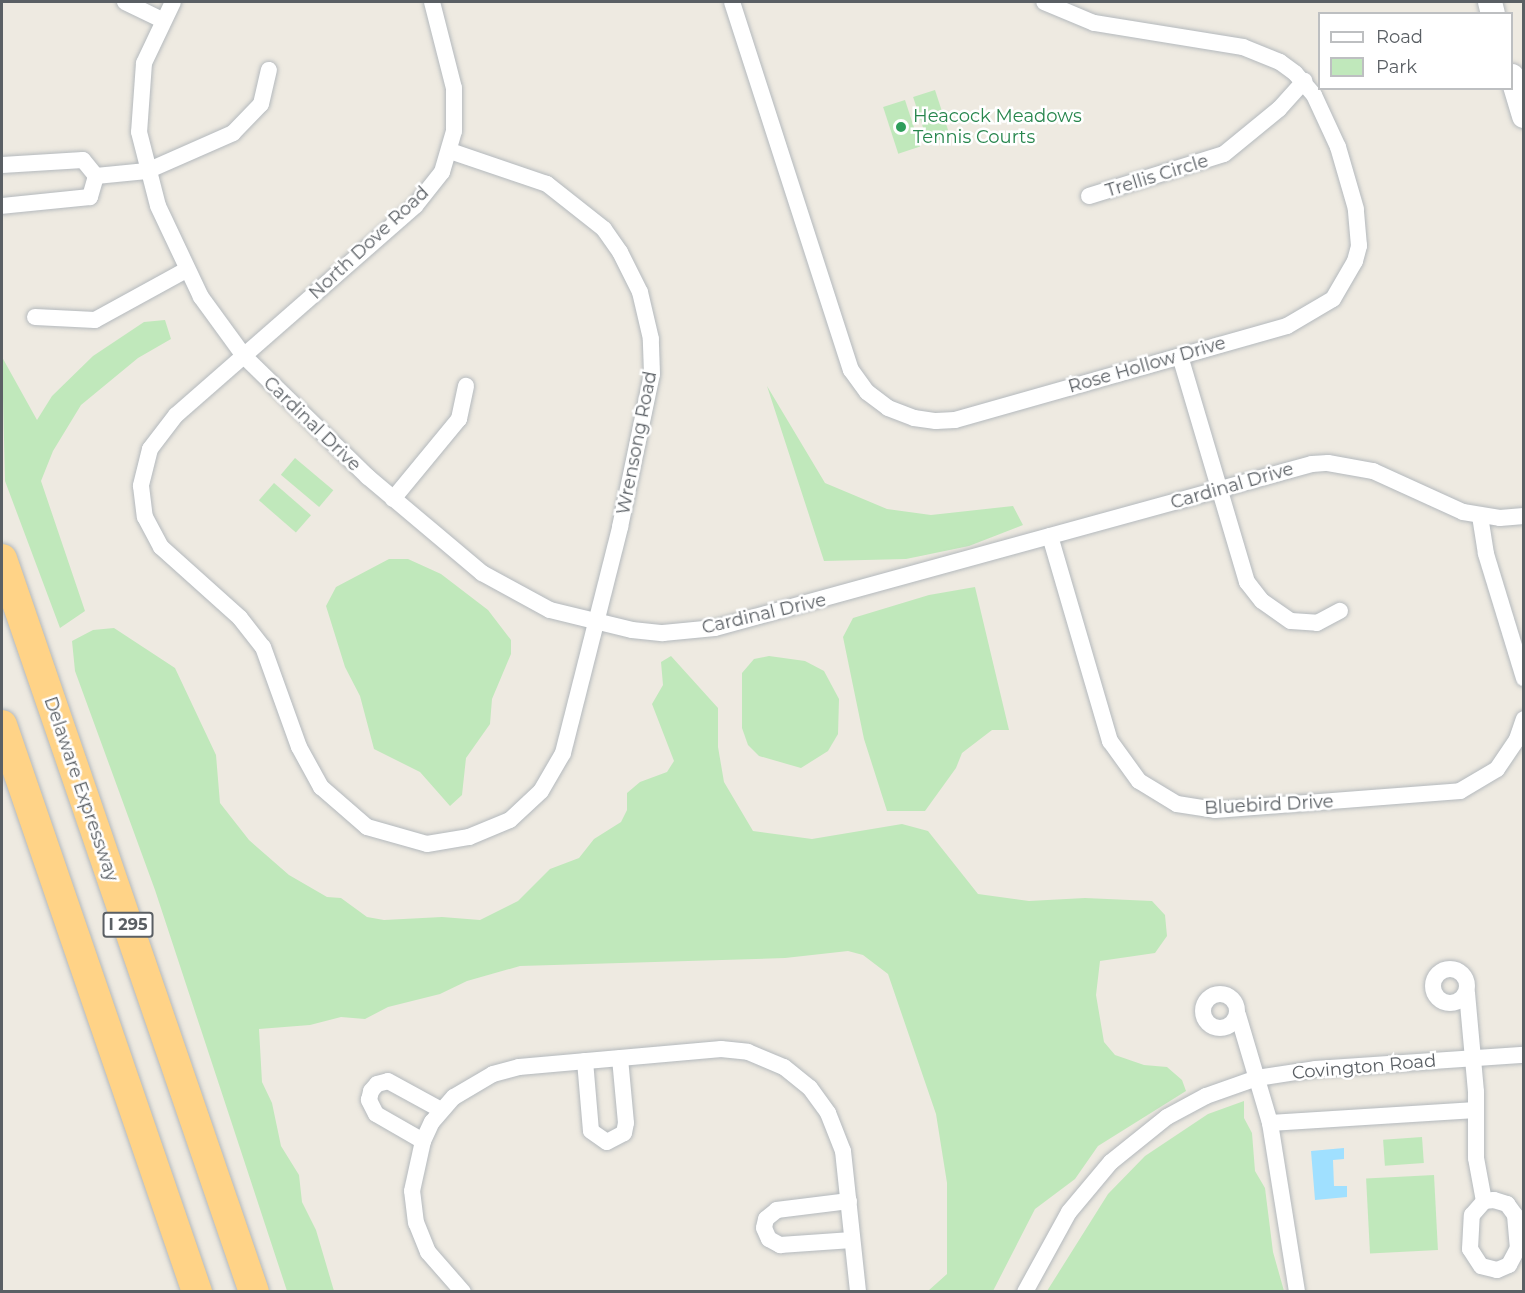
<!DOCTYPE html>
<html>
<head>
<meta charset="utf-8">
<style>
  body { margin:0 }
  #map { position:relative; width:1525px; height:1293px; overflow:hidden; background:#eeeae1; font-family:Montserrat,sans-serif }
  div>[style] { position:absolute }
  .green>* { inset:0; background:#c0e8bb; transform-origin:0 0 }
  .water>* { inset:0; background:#a0e0ff }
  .roads { filter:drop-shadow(0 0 2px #b4b9bd) drop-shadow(0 0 2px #b4b9bd) }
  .minor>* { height:16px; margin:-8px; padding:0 8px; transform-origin:8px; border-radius:8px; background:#fff }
  .minor>.ring { margin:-8px; padding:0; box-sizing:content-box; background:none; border:16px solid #fff; border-radius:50% }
  .secondary>* { height:24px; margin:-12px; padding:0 12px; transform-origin:12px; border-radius:12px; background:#fff }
  .motorway>* { height:30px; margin:-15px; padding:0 15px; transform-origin:15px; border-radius:15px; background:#ffd387 }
  .dots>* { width:16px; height:16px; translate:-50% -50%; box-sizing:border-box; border:3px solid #fff; border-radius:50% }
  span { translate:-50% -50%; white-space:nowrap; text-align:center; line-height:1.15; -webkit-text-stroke:5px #fff; paint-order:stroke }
  .shield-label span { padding:2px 4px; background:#fff; border:2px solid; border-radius:4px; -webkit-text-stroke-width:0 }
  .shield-label { font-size:16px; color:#5a5f64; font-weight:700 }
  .leisure-label { font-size:18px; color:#27864d }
  .left { translate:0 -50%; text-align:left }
  .street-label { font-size:18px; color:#5a5f64 }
  .frame { position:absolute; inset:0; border:3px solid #5a5f64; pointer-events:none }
  .legend { position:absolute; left:1318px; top:12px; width:195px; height:78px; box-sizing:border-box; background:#fff; border:2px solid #bdbfc1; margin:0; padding:8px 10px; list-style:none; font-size:18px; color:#5a5f64 }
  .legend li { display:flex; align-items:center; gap:12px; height:30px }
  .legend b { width:30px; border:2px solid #bdbfc1 }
</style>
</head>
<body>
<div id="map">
  <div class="green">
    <div style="left:935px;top:90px;width:49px;height:23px;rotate:72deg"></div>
    <div style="left:905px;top:100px;width:49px;height:23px;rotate:72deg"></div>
    <div style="clip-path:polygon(165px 320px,171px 339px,138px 358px,81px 405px,53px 451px,41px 481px,85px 611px,60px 628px,5px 481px,2px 357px,37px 420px,52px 396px,93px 356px,144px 322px)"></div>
    <div style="clip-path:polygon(767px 386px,825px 483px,887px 509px,931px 515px,1013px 506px,1023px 525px,969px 546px,906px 559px,824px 561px)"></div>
    <div style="left:295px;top:458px;width:50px;height:22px;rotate:40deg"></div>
    <div style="left:274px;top:483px;width:49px;height:23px;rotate:41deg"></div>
    <div style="clip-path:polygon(389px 559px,408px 559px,441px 574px,488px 610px,511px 640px,511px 654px,492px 699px,490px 724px,466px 758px,462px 795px,450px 806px,420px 772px,374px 749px,360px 696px,345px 667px,326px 606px,336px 587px)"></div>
    <div style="clip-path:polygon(975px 587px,1009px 730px,992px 730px,962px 753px,956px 768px,925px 811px,887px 811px,864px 739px,843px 637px,853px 618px,929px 595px)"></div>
    <div style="clip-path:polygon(114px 628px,175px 668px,216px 755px,220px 803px,249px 840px,289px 875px,327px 897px,341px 898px,367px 917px,384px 920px,442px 917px,480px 920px,518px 901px,550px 869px,579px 858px,594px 839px,621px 822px,627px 810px,627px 793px,640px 782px,667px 772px,674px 761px,652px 704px,663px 685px,661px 662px,671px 656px,718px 708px,718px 747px,724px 782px,753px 831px,812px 839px,902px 824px,928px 831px,978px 894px,1029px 901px,1085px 898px,1152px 901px,1165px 915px,1167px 936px,1155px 953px,1100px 961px,1096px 995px,1104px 1042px,1115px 1055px,1144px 1065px,1167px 1067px,1182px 1080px,1186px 1091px,1098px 1146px,1075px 1179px,1035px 1209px,993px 1291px,928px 1291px,947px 1274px,947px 1183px,936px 1114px,888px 974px,863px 955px,848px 951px,785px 958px,520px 966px,467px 981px,440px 994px,388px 1007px,365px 1019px,341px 1017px,310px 1025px,259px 1029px,262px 1082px,272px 1103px,281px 1146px,299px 1175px,302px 1202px,316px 1230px,334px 1291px,287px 1291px,155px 890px,75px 671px,72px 641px,93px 630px)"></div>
    <div style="clip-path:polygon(769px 656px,805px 661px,824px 671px,839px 699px,838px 734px,828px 751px,801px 768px,759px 756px,748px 745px,742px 728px,742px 673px,754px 659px)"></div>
    <div style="clip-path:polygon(1244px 1101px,1244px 1118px,1252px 1133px,1255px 1171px,1265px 1188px,1273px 1252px,1284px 1291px,1047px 1291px,1108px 1194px,1145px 1156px,1208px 1114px)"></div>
    <div style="left:1422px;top:1137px;width:26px;height:39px;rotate:86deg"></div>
    <div style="left:1434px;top:1175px;width:75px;height:68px;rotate:87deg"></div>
  </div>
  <div class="water">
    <div style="clip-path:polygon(1344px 1148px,1344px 1159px,1333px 1160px,1334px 1186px,1347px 1186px,1347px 1197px,1315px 1200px,1311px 1151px)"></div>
  </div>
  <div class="roads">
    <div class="minor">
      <div style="left:125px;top:2px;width:41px;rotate:25.9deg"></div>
      <div style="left:173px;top:2px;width:68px;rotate:115.4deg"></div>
      <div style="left:144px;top:63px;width:69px;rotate:94.1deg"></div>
      <div style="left:139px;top:132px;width:76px;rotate:75.6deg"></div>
      <div style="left:158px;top:206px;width:101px;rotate:64.7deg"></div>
      <div style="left:201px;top:297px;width:73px;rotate:53.9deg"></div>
      <div style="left:244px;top:356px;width:173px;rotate:44.3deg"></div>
      <div style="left:368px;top:477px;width:149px;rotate:40.1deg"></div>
      <div style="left:482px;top:573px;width:77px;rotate:28.6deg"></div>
      <div style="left:550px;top:610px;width:84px;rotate:13.7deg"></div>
      <div style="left:632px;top:630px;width:31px;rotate:6deg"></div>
      <div style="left:663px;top:633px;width:52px;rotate:-5.5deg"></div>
      <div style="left:715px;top:628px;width:619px;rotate:-15.36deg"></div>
      <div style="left:1312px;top:464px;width:16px;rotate:-4deg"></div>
      <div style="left:1328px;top:463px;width:46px;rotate:10.1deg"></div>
      <div style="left:1373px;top:471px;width:99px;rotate:24.5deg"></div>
      <div style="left:1463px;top:512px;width:37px;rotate:9deg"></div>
      <div style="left:1500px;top:518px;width:24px;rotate:-5deg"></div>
      <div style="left:432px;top:2px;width:89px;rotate:75.7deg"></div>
      <div style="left:454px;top:88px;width:43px;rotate:90deg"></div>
      <div style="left:454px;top:131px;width:43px;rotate:106.3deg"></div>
      <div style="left:442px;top:172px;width:43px;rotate:128.5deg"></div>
      <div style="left:415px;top:206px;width:317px;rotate:138.8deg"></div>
      <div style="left:176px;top:415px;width:43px;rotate:127.4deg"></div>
      <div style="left:150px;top:449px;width:38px;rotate:104deg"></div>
      <div style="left:141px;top:486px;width:31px;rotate:83deg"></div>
      <div style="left:145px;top:517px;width:34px;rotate:62deg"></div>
      <div style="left:161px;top:547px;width:106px;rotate:41.9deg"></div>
      <div style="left:240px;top:618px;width:37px;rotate:52deg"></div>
      <div style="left:263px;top:647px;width:106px;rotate:70.2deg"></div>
      <div style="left:299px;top:747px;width:46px;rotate:61.2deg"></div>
      <div style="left:321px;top:787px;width:61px;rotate:41deg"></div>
      <div style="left:367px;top:827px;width:62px;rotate:15.8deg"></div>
      <div style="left:427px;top:844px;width:43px;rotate:-9.5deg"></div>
      <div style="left:469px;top:837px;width:44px;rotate:-22.5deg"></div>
      <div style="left:510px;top:820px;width:42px;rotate:-43.1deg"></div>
      <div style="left:541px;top:791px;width:44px;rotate:-59.9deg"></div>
      <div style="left:563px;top:753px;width:233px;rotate:-75.8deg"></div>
      <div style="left:620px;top:527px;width:156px;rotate:-78.2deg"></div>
      <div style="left:652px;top:374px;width:35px;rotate:-92deg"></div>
      <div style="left:651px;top:339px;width:48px;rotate:-103.2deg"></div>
      <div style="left:640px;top:292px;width:45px;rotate:-116.6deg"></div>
      <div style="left:620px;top:252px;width:28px;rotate:-125deg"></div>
      <div style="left:604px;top:229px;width:73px;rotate:-141.7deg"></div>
      <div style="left:547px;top:184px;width:102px;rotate:-161.2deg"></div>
      <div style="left:732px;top:2px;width:387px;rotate:72.1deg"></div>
      <div style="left:851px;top:370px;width:27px;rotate:54deg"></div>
      <div style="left:867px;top:392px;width:26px;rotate:37deg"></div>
      <div style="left:888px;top:408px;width:28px;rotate:21deg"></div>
      <div style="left:914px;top:418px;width:22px;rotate:8deg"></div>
      <div style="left:936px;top:421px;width:19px;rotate:-3deg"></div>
      <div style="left:955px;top:420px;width:345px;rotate:-15.8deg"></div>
      <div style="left:1287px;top:326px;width:53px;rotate:-30.4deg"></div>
      <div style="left:1333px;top:299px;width:44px;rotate:-59.9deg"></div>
      <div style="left:1355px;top:261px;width:16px;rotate:-75deg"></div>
      <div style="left:1359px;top:246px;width:37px;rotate:-95deg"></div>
      <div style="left:1356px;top:209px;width:65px;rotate:-106.2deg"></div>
      <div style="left:1338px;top:147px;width:57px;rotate:-114.8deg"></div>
      <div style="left:1314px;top:95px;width:29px;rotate:-131deg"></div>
      <div style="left:1295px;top:73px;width:19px;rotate:-144deg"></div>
      <div style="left:1280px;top:62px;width:40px;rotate:-158deg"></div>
      <div style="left:1243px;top:47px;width:151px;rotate:-170.8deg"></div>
      <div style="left:1094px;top:23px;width:54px;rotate:-157.2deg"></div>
      <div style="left:2px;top:165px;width:81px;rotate:-3.5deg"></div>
      <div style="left:83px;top:160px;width:21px;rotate:51deg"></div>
      <div style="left:96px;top:176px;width:22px;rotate:106deg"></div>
      <div style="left:90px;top:197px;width:88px;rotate:174.2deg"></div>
      <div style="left:96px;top:176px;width:51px;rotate:-5.6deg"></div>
      <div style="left:147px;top:171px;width:94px;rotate:-23.8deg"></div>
      <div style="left:233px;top:133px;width:40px;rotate:-46deg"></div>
      <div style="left:261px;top:104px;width:35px;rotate:-77deg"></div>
      <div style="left:1089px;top:196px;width:141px;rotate:-17.3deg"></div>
      <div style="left:1224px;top:154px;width:71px;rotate:-39.3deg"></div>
      <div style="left:1279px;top:109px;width:38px;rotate:-48deg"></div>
      <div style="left:35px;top:317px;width:60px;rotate:2.9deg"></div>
      <div style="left:95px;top:320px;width:104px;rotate:-28.8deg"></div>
      <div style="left:1180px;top:356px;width:236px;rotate:73.5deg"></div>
      <div style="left:1247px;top:582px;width:24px;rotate:52deg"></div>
      <div style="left:1262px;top:601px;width:35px;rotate:35deg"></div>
      <div style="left:1291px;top:621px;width:26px;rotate:4deg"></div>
      <div style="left:1317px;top:623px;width:26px;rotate:-28deg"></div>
      <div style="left:393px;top:499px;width:104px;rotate:-50.5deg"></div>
      <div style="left:459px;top:419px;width:34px;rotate:-78deg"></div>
      <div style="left:1480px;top:516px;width:38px;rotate:81deg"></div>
      <div style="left:1486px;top:554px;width:130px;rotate:73deg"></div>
      <div style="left:1050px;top:536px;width:214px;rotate:73.7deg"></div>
      <div style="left:1110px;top:741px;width:49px;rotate:54.1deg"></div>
      <div style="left:1139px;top:781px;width:44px;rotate:31.2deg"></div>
      <div style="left:1177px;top:804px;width:38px;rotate:9deg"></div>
      <div style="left:1215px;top:810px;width:246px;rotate:-4.4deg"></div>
      <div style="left:1460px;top:791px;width:43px;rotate:-30.7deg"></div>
      <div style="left:1497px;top:769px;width:36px;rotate:-56deg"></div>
      <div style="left:1517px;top:739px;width:21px;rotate:-71deg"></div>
      <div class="ring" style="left:1433px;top:969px;width:18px;height:18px"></div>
      <div style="left:1467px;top:993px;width:99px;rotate:84.8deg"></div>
      <div style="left:1476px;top:1092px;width:66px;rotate:90deg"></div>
      <div style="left:1476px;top:1158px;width:44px;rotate:79.5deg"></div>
      <div class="ring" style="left:1203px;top:994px;width:18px;height:18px"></div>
      <div style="left:1238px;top:1015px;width:113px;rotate:73.5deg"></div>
      <div style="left:1270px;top:1123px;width:171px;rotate:80.9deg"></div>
      <div style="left:585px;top:1061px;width:70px;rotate:85.1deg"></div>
      <div style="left:591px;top:1131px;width:19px;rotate:35deg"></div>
      <div style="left:607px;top:1142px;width:19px;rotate:-28deg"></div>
      <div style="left:624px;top:1133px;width:10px;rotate:-79deg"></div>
      <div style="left:626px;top:1123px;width:65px;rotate:-95.3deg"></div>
      <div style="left:1270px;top:1123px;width:206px;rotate:-3.6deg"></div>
      <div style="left:423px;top:1141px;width:54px;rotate:-150.1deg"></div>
      <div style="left:376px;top:1114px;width:16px;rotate:-117deg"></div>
      <div style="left:369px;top:1100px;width:9px;rotate:-77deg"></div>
      <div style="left:371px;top:1091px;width:9px;rotate:-49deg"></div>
      <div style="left:377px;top:1084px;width:11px;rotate:-15deg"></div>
      <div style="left:388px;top:1081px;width:60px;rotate:28.7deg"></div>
      <div style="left:1494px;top:1200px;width:14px;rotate:17deg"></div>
      <div style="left:1507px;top:1204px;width:14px;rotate:54deg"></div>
      <div style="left:1515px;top:1215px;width:33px;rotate:85deg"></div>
      <div style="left:1518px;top:1248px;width:19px;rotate:118deg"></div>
      <div style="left:1509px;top:1265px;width:13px;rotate:157deg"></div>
      <div style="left:1497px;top:1270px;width:16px;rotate:-166deg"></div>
      <div style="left:1481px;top:1266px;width:20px;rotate:-123deg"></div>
      <div style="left:1470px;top:1249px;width:34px;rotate:-87deg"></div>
      <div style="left:1472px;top:1215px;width:18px;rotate:-49deg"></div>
      <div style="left:1484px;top:1201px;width:10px;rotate:-6deg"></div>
      <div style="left:849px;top:1201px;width:73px;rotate:172.9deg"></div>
      <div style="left:777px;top:1210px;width:14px;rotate:141deg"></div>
      <div style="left:766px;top:1219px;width:9px;rotate:103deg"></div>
      <div style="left:764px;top:1228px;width:12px;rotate:66deg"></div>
      <div style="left:769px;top:1239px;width:13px;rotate:29deg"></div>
      <div style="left:780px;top:1245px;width:72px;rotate:-4deg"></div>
      <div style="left:463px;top:1292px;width:53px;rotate:-131.2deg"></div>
      <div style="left:428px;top:1252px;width:31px;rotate:-112deg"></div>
      <div style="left:416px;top:1223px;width:32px;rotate:-97deg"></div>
      <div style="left:412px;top:1191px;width:51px;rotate:-77.6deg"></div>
      <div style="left:423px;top:1141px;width:21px;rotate:-65deg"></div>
      <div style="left:432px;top:1122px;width:33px;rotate:-49deg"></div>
      <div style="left:454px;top:1097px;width:45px;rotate:-30.5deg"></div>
      <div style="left:493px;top:1074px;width:27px;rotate:-15deg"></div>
      <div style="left:519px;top:1067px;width:203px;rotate:-5.1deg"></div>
      <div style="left:721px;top:1049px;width:27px;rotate:6deg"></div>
      <div style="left:748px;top:1052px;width:39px;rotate:23deg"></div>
      <div style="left:784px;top:1067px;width:33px;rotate:39deg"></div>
      <div style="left:810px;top:1088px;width:31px;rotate:54deg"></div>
      <div style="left:828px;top:1113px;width:41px;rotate:68.5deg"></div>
      <div style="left:843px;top:1151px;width:142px;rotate:83.9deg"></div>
      <div style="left:1025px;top:1292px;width:91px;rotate:-61.2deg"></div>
      <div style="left:1069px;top:1212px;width:65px;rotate:-50deg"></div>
      <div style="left:1111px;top:1162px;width:72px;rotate:-38.8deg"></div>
      <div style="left:1167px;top:1117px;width:44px;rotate:-28.3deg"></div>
      <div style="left:1206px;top:1096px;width:54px;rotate:-19.4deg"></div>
      <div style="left:1257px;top:1078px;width:60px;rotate:-8.7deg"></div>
      <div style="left:1316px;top:1069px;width:208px;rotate:-3.9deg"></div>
    </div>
    <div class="secondary">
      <div style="left:1490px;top:2px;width:12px;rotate:76deg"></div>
      <div style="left:1512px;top:76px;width:42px;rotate:73.3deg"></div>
    </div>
    <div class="motorway">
      <div style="left:2px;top:559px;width:775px;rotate:71.03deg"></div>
      <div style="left:2px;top:725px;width:600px;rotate:71.02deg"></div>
    </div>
  </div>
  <div class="dots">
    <div style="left:901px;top:127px;background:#2e9e5b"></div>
  </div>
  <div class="shield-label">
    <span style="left:128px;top:925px">I 295</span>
  </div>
  <div class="leisure-label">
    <span class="left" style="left:913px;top:127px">Heacock Meadows<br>Tennis Courts</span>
  </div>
  <div class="street-label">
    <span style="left:1157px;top:176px;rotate:-17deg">Trellis Circle</span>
    <span style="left:369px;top:243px;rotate:-43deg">North Dove Road</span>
    <span style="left:1147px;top:365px;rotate:-16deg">Rose Hollow Drive</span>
    <span style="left:312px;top:424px;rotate:44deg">Cardinal Drive</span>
    <span style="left:637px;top:443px;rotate:-79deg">Wrensong Road</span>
    <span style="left:1232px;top:486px;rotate:-16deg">Cardinal Drive</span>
    <span style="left:764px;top:614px;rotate:-13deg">Cardinal Drive</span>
    <span style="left:81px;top:789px;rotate:71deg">Delaware Expressway</span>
    <span style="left:1269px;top:805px;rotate:-3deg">Bluebird Drive</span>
    <span style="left:1364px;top:1067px;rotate:-5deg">Covington Road</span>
  </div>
  <div class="frame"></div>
  <ul class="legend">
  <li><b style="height:8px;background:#fff"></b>Road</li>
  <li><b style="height:16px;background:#c0e8bb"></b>Park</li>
  </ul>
</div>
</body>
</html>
